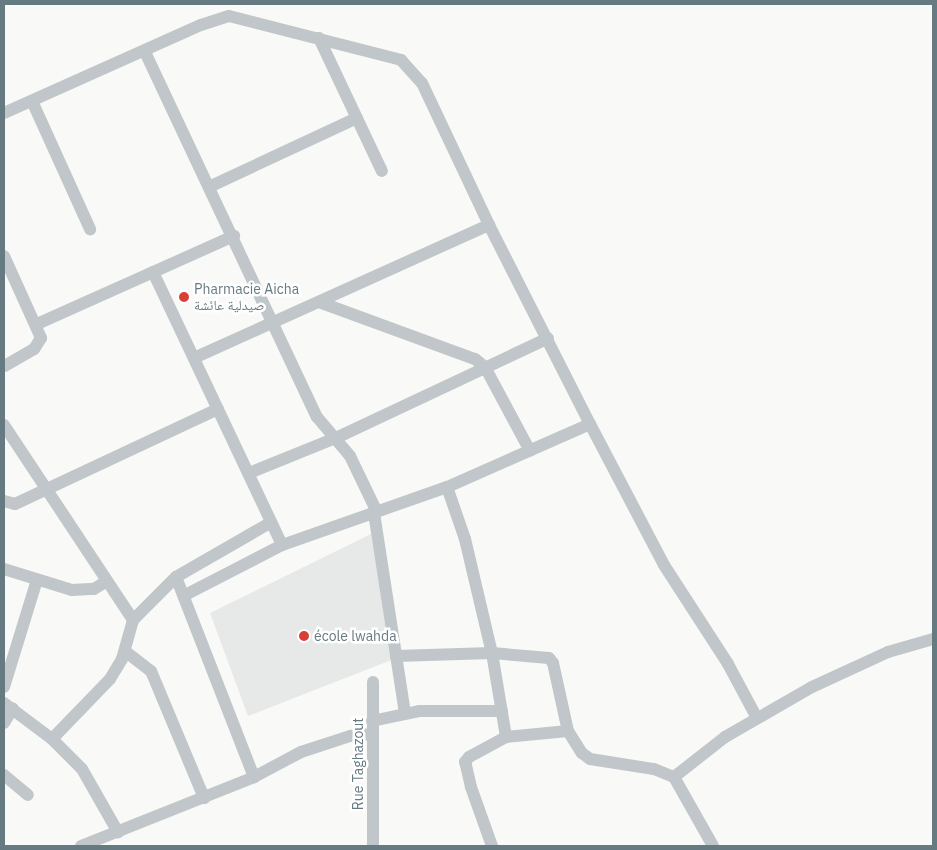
<!DOCTYPE html>
<html>
<head>
<meta charset="utf-8">
<style>
  body { margin:0 }
  #map { position:relative; width:937px; height:850px; overflow:hidden; background:#f9f9f7; font-family:"IBM Plex Sans","Noto Naskh Arabic",sans-serif }
  div>[style] { position:absolute }
  .built>* { inset:0; background:#e7e9e8 }
  .street>* { height:12px; margin:-6px; padding:0 6px; transform-origin:6px; border-radius:6px; background:#c0c6c9 }
  .dots>* { width:14px; height:14px; translate:-50% -50%; box-sizing:border-box; border:2px solid #fff; border-radius:50% }
  span { translate:-50% -50%; white-space:nowrap; text-align:center; line-height:1.15; -webkit-text-stroke:5px #fff; paint-order:stroke }
  .poi-label { font-size:14px; color:#667a81 }
  .left { translate:0 -50%; text-align:left }
  .street-label { font-size:14px; color:#667a81 }
  .frame { position:absolute; inset:0; border:5px solid #667a81; pointer-events:none }
</style>
</head>
<body>
<div id="map">
  <div class="built">
    <div style="clip-path:polygon(371px 534px,394px 659px,248px 716px,210px 613px)"></div>
  </div>
  <div class="street">
    <div style="left:319px;top:38px;width:147px;rotate:64.7deg"></div>
    <div style="left:145px;top:52px;width:403px;rotate:64.8deg"></div>
    <div style="left:317px;top:417px;width:51px;rotate:49.8deg"></div>
    <div style="left:350px;top:456px;width:62px;rotate:64.3deg"></div>
    <div style="left:32px;top:101px;width:141px;rotate:65.6deg"></div>
    <div style="left:4px;top:113px;width:216px;rotate:-24.1deg"></div>
    <div style="left:201px;top:25px;width:29px;rotate:-18deg"></div>
    <div style="left:229px;top:16px;width:178px;rotate:14.3deg"></div>
    <div style="left:401px;top:60px;width:31px;rotate:48deg"></div>
    <div style="left:422px;top:83px;width:157px;rotate:64.7deg"></div>
    <div style="left:489px;top:225px;width:223px;rotate:63.1deg"></div>
    <div style="left:590px;top:424px;width:156px;rotate:156.2deg"></div>
    <div style="left:447px;top:487px;width:175px;rotate:160.6deg"></div>
    <div style="left:282px;top:545px;width:109px;rotate:152.7deg"></div>
    <div style="left:211px;top:186px;width:161px;rotate:-25deg"></div>
    <div style="left:4px;top:256px;width:90px;rotate:65.7deg"></div>
    <div style="left:41px;top:338px;width:13px;rotate:122deg"></div>
    <div style="left:34px;top:349px;width:34px;rotate:150deg"></div>
    <div style="left:153px;top:272px;width:302px;rotate:64.7deg"></div>
    <div style="left:319px;top:302px;width:166px;rotate:20.1deg"></div>
    <div style="left:475px;top:359px;width:13px;rotate:39deg"></div>
    <div style="left:485px;top:367px;width:95px;rotate:61.8deg"></div>
    <div style="left:37px;top:324px;width:216px;rotate:-24.1deg"></div>
    <div style="left:194px;top:358px;width:324px;rotate:-24.3deg"></div>
    <div style="left:590px;top:424px;width:159px;rotate:62.3deg"></div>
    <div style="left:664px;top:565px;width:118px;rotate:57.1deg"></div>
    <div style="left:728px;top:664px;width:61px;rotate:61.8deg"></div>
    <div style="left:4px;top:425px;width:234px;rotate:56.5deg"></div>
    <div style="left:133px;top:620px;width:61px;rotate:-45deg"></div>
    <div style="left:176px;top:577px;width:108px;rotate:-29.9deg"></div>
    <div style="left:249px;top:473px;width:96px;rotate:-22deg"></div>
    <div style="left:338px;top:437px;width:232px;rotate:-25.2deg"></div>
    <div style="left:447px;top:487px;width:55px;rotate:70.9deg"></div>
    <div style="left:465px;top:539px;width:117px;rotate:76.7deg"></div>
    <div style="left:492px;top:653px;width:85px;rotate:80.5deg"></div>
    <div style="left:4px;top:501px;width:11px;rotate:15deg"></div>
    <div style="left:15px;top:504px;width:224px;rotate:-25.1deg"></div>
    <div style="left:374px;top:513px;width:202px;rotate:81.2deg"></div>
    <div style="left:4px;top:569px;width:71px;rotate:17.2deg"></div>
    <div style="left:72px;top:590px;width:22px;rotate:-3deg"></div>
    <div style="left:94px;top:589px;width:13px;rotate:-32deg"></div>
    <div style="left:176px;top:577px;width:215px;rotate:68.7deg"></div>
    <div style="left:125px;top:651px;width:33px;rotate:38deg"></div>
    <div style="left:151px;top:671px;width:138px;rotate:67.3deg"></div>
    <div style="left:396px;top:656px;width:96px;rotate:-1.8deg"></div>
    <div style="left:492px;top:653px;width:57px;rotate:5deg"></div>
    <div style="left:549px;top:658px;width:6px;rotate:51deg"></div>
    <div style="left:553px;top:663px;width:70px;rotate:77.6deg"></div>
    <div style="left:568px;top:731px;width:26px;rotate:58deg"></div>
    <div style="left:582px;top:753px;width:10px;rotate:37deg"></div>
    <div style="left:590px;top:759px;width:65px;rotate:8.9deg"></div>
    <div style="left:654px;top:769px;width:22px;rotate:22deg"></div>
    <div style="left:674px;top:777px;width:79px;rotate:60.5deg"></div>
    <div style="left:4px;top:687px;width:112px;rotate:-72.9deg"></div>
    <div style="left:4px;top:703px;width:60px;rotate:36.9deg"></div>
    <div style="left:52px;top:739px;width:42px;rotate:45deg"></div>
    <div style="left:82px;top:769px;width:73px;rotate:60.3deg"></div>
    <div style="left:372px;top:721px;width:48px;rotate:-12deg"></div>
    <div style="left:419px;top:711px;width:83px"></div>
    <div style="left:4px;top:723px;width:17px;rotate:-59deg"></div>
    <div style="left:52px;top:739px;width:83px;rotate:-46deg"></div>
    <div style="left:110px;top:679px;width:23px;rotate:-59deg"></div>
    <div style="left:122px;top:659px;width:41px;rotate:-74.2deg"></div>
    <div style="left:4px;top:775px;width:31px;rotate:40deg"></div>
    <div style="left:674px;top:777px;width:65px;rotate:-38.1deg"></div>
    <div style="left:725px;top:737px;width:100px;rotate:-29.9deg"></div>
    <div style="left:812px;top:687px;width:84px;rotate:-24.7deg"></div>
    <div style="left:888px;top:652px;width:47px;rotate:-16.1deg"></div>
    <div style="left:81px;top:846px;width:186px;rotate:-21.7deg"></div>
    <div style="left:254px;top:777px;width:53px;rotate:-28deg"></div>
    <div style="left:301px;top:752px;width:52px;rotate:-18.1deg"></div>
    <div style="left:350px;top:736px;width:22px;rotate:-5deg"></div>
    <div style="left:373px;top:846px;width:164px;rotate:-90deg"></div>
    <div style="left:492px;top:846px;width:63px;rotate:-109.6deg"></div>
    <div style="left:471px;top:787px;width:26px;rotate:-103deg"></div>
    <div style="left:465px;top:762px;width:6px;rotate:-51deg"></div>
    <div style="left:469px;top:757px;width:42px;rotate:-28.4deg"></div>
    <div style="left:506px;top:737px;width:62px;rotate:-5.5deg"></div>
  </div>
  <div class="dots">
    <div style="left:184px;top:297px;background:#d93f37"></div>
    <div style="left:304px;top:636px;background:#d93f37"></div>
  </div>
  <div class="poi-label">
    <span class="left" style="left:194px;top:297px">Pharmacie Aicha<br>صيدلية عائشة</span>
    <span class="left" style="left:314px;top:636px">école lwahda</span>
  </div>
  <div class="street-label">
    <span style="left:358px;top:764px;rotate:-90deg">Rue Taghazout</span>
  </div>
  <div class="frame"></div>
</div>
</body>
</html>
